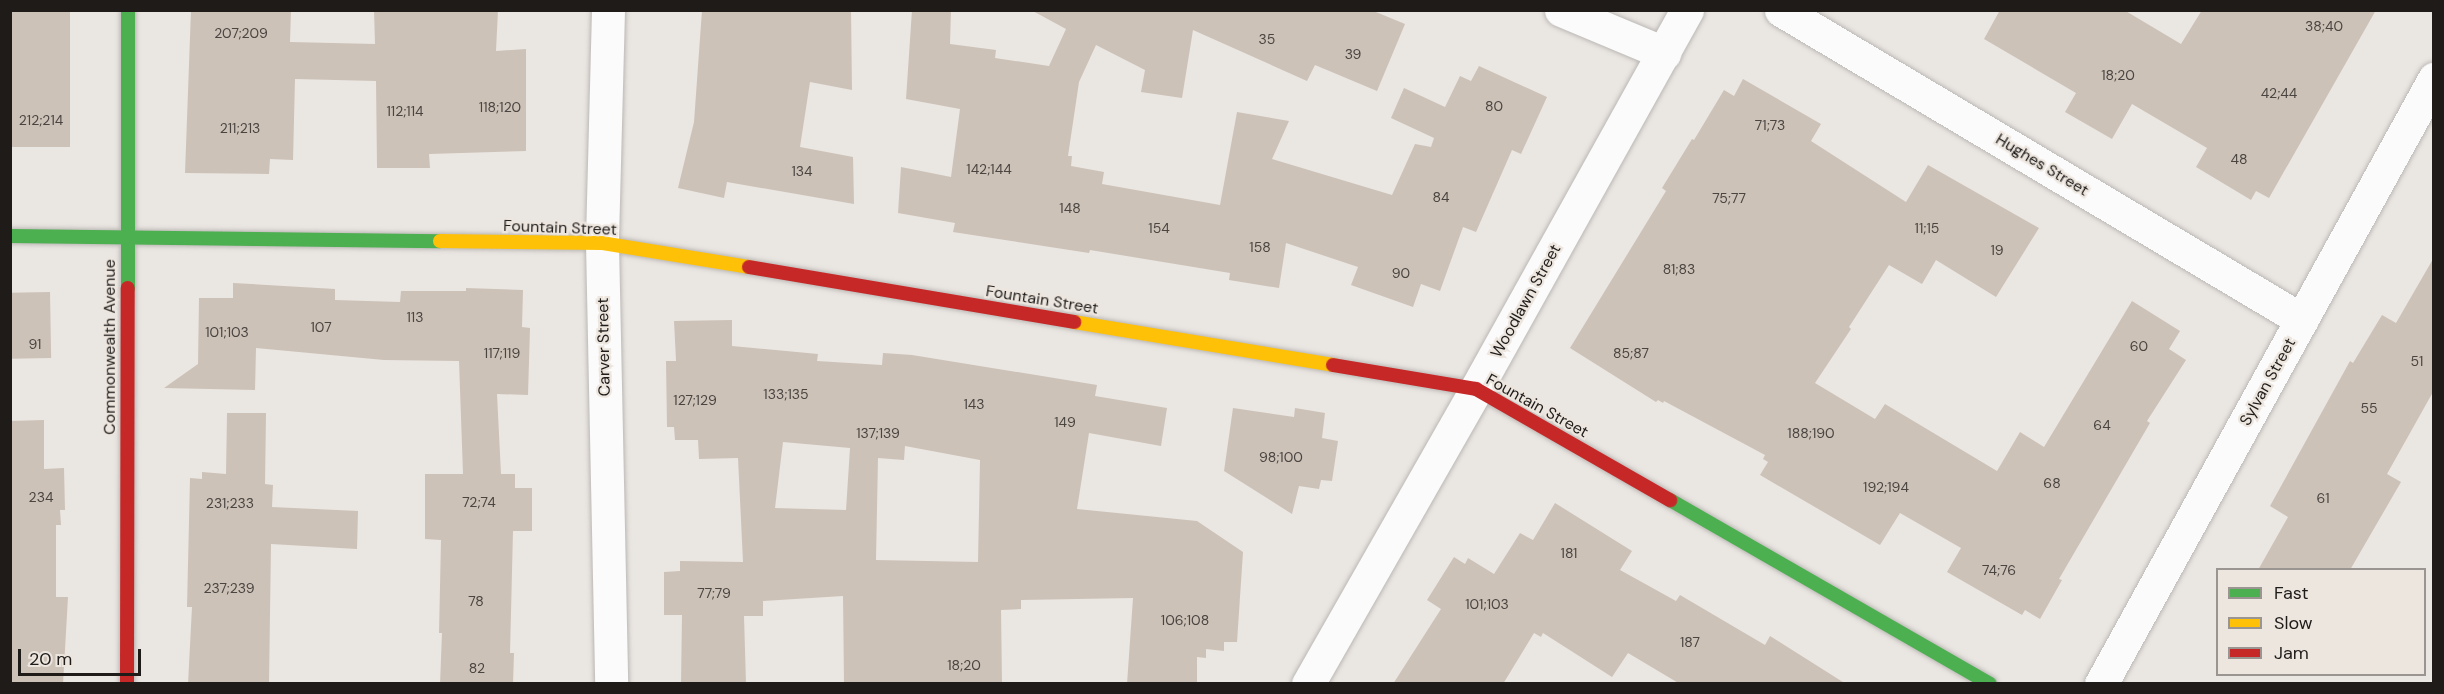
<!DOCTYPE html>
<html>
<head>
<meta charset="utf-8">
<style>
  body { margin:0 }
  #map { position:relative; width:2444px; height:694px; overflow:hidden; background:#eae6e2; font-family:"DM Sans",sans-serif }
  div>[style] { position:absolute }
  .building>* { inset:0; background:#cdc2b8; transform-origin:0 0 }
  .roads { filter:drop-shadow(0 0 2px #bbb8b5) drop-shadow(0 0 2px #bbb8b5) }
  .street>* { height:33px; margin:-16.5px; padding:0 16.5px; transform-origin:16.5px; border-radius:16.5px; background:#fcfbfb }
  .fast>* { height:14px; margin:-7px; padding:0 7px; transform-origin:7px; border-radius:7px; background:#4caf50 }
  .slow>* { height:14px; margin:-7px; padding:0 7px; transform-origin:7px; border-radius:7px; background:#ffc107 }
  .jam>* { height:14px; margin:-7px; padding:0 7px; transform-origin:7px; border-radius:7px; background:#c62828 }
  span { translate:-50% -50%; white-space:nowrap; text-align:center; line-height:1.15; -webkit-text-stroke:4.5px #ede6df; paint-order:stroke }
  .number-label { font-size:14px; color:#4a4541 }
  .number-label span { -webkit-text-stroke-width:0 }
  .street-label { font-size:16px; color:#1e1b19 }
  .frame { position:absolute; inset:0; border:12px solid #1e1b19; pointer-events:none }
  .legend { position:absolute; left:2216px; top:568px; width:210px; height:108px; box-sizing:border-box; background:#ede6df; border:2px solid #9a9590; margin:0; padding:8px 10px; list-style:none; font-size:18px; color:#1e1b19 }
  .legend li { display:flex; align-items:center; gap:12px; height:30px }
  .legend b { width:30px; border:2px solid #9a9590 }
  .scale { position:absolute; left:18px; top:649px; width:123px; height:27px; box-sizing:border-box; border:3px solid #1e1b19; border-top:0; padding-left:8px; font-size:18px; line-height:21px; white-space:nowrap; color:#1e1b19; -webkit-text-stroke:4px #ede6df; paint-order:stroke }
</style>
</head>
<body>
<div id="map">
  <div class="building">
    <div style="left:10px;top:10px;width:60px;height:137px"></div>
    <div style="clip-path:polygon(191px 10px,291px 10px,290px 42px,375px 44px,374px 10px,498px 10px,496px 51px,526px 49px,526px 151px,429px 154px,430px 168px,377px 168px,376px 81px,295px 79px,293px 160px,270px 159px,269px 174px,185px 173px)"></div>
    <div style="clip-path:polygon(702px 10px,851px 10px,852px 90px,810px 82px,800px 147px,853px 157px,854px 204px,727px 182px,724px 198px,678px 188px,694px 122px)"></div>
    <div style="clip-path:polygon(912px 10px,951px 10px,950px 44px,996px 50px,995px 58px,1049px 66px,1066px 29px,1031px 10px,1371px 10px,1405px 24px,1377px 91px,1315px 65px,1307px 81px,1193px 30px,1182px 98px,1141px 92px,1145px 70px,1096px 45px,1079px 82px,1068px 156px,1072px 156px,1071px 166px,1104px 172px,1102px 184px,1220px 205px,1237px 112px,1289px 121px,1272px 159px,1392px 195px,1415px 144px,1431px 147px,1434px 138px,1391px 118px,1404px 88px,1445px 107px,1460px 76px,1471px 81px,1479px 66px,1547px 97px,1521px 154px,1512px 150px,1476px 232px,1463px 227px,1440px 291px,1421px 284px,1413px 307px,1351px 285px,1358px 267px,1286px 243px,1279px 288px,1229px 280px,1230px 273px,1090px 250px,1089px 253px,953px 232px,955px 223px,898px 213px,901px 167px,951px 177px,960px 109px,906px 99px)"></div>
    <div style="clip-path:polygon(2000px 10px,2124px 10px,2181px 44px,2202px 10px,2376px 10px,2269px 198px,2256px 191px,2251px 200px,2196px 167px,2207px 148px,2132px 104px,2112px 139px,2065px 112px,2076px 93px,1984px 39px)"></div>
    <div style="clip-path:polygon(1743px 79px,1821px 124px,1811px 141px,1906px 202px,1928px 165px,2039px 228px,1996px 297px,1936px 260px,1922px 284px,1889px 265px,1849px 327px,1851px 329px,1815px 383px,1875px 419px,1885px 404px,1997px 471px,2020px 432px,2044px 447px,2132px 301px,2180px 331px,2169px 349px,2186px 360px,2147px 421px,2150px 423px,2059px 579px,2062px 580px,2040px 619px,2025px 610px,2022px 615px,1947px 572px,1961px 548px,1900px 513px,1880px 545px,1760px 475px,1768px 462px,1763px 459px,1765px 455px,1664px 401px,1663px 403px,1658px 400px,1656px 402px,1570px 348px,1666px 191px,1662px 188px,1692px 139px,1694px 140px,1724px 90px,1734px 96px)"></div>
    <div style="clip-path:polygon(2433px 259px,2433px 392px,2387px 474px,2401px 482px,2350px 570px,2258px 570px,2288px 517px,2270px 506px,2350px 361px,2353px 363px,2382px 315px,2396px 323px)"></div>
    <div style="clip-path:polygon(233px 283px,335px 289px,335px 300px,400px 302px,401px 291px,466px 291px,466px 288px,523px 290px,522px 327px,530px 328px,528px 395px,497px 394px,501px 474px,515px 474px,515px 488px,532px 488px,532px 531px,513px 531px,510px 653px,514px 653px,513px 684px,440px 684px,442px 633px,439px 633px,441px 540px,425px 539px,425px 474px,463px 474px,459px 361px,384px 360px,256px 348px,255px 390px,164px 388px,198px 364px,199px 298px,233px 298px)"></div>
    <div style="left:50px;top:292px;width:66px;height:40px;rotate:89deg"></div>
    <div style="clip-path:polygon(evenodd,732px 320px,732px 346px,818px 354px,817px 361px,882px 365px,883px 353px,912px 355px,1097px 385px,1095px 396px,1167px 408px,1161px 446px,1089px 433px,1077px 509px,1197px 521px,1243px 552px,1237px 642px,1224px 642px,1224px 651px,1206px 649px,1206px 658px,1197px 657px,1197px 684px,1127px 684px,1133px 598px,1021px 600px,1021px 609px,1001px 610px,1002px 684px,844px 684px,843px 596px,763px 601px,763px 616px,744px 616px,746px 684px,681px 684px,682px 615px,664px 615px,664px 572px,680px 571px,680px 561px,743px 562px,738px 458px,699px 459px,698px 440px,675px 440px,674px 427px,667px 427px,666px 361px,676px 361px,674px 321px,732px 320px,783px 442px,850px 448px,846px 510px,775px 508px,783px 442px,732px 320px,905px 446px,980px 460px,978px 562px,876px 560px,878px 458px,904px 460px,905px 446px)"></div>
    <div style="clip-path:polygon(1233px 408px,1294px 417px,1295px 408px,1325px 413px,1322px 438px,1338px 441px,1332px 481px,1321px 480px,1319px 489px,1299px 486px,1292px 514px,1224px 471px)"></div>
    <div style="clip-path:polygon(227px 413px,266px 413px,265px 484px,273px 485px,272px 507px,358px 511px,357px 549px,271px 544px,269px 684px,188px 684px,192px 607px,187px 607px,190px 478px,202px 479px,202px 472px,226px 474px)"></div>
    <div style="clip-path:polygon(44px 420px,44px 469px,64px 468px,65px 510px,60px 510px,61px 525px,56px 525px,56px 597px,68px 597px,63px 684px,10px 684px,10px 421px)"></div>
    <div style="clip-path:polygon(1555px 503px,1632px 551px,1620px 570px,1676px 601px,1680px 595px,1765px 645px,1770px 636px,1846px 684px,1680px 684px,1628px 653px,1612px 677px,1543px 633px,1541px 637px,1534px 633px,1503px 684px,1393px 684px,1441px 609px,1427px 600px,1454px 557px,1465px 564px,1468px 558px,1494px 574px,1520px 533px,1533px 540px)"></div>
  </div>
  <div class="roads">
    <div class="street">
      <div style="left:608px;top:10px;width:233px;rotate:91.5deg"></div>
      <div style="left:602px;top:243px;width:441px;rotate:88.8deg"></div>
      <div style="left:1561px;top:10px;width:112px;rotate:22.7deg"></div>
      <div style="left:1781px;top:10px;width:606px;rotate:30.75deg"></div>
      <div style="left:1308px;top:684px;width:339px;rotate:-60.3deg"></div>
      <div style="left:1476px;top:389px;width:434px;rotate:-60.9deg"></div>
      <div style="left:2101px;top:684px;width:691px;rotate:-61.17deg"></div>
    </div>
    <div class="fast">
      <div style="left:10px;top:236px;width:430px;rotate:0.7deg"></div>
      <div style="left:128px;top:288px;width:278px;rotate:-90deg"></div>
      <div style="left:1670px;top:500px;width:369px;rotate:29.9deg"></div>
    </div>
    <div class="slow">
      <div style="left:440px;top:241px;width:162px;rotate:0.7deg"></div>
      <div style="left:602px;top:243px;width:149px;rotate:9.3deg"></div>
      <div style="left:1074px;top:322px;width:263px;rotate:9.4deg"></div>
    </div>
    <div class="jam">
      <div style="left:749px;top:267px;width:330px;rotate:9.6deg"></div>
      <div style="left:1333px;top:365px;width:145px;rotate:9.5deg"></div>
      <div style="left:1476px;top:389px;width:224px;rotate:29.8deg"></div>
      <div style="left:127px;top:684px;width:396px;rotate:-89.9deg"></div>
    </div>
  </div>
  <div class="number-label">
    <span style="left:2324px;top:26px">38;40</span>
    <span style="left:241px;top:33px">207;209</span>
    <span style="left:1267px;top:39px">35</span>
    <span style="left:1353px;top:54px">39</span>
    <span style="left:2118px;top:75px">18;20</span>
    <span style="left:2279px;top:93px">42;44</span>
    <span style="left:1494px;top:106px">80</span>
    <span style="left:500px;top:107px">118;120</span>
    <span style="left:405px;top:111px">112;114</span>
    <span style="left:41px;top:120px">212;214</span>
    <span style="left:1770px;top:125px">71;73</span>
    <span style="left:240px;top:128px">211;213</span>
    <span style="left:2239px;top:159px">48</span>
    <span style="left:989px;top:169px">142;144</span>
    <span style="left:802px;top:171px">134</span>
    <span style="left:1441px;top:197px">84</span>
    <span style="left:1729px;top:198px">75;77</span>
    <span style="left:1070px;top:208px">148</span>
    <span style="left:1159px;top:228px">154</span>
    <span style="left:1927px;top:228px">11;15</span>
    <span style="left:1260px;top:247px">158</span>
    <span style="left:1997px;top:250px">19</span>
    <span style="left:1679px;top:269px">81;83</span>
    <span style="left:1401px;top:273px">90</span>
    <span style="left:415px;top:317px">113</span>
    <span style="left:321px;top:327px">107</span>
    <span style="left:227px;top:332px">101;103</span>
    <span style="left:35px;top:344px">91</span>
    <span style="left:2139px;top:346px">60</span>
    <span style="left:502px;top:353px">117;119</span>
    <span style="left:1631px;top:353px">85;87</span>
    <span style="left:2417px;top:361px">51</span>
    <span style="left:786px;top:394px">133;135</span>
    <span style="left:695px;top:400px">127;129</span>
    <span style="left:974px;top:404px">143</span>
    <span style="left:2369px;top:408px">55</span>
    <span style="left:1065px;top:422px">149</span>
    <span style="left:2102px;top:425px">64</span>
    <span style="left:878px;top:433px">137;139</span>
    <span style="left:1811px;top:433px">188;190</span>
    <span style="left:1281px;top:457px">98;100</span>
    <span style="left:2052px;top:483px">68</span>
    <span style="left:1886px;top:487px">192;194</span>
    <span style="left:41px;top:497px">234</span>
    <span style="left:2323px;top:498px">61</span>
    <span style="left:479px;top:502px">72;74</span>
    <span style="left:230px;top:503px">231;233</span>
    <span style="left:1569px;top:553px">181</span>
    <span style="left:1999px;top:570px">74;76</span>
    <span style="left:229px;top:588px">237;239</span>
    <span style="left:714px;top:593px">77;79</span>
    <span style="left:476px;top:601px">78</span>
    <span style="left:1487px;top:604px">101;103</span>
    <span style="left:1185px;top:620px">106;108</span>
    <span style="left:1690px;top:642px">187</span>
    <span style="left:964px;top:665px">18;20</span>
    <span style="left:477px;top:668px">82</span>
  </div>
  <div class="street-label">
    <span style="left:2042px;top:165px;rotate:31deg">Hughes Street</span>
    <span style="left:560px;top:228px;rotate:2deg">Fountain Street</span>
    <span style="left:1042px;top:300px;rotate:9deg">Fountain Street</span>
    <span style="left:1526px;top:301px;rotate:-61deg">Woodlawn Street</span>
    <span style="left:110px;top:347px;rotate:-90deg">Commonwealth Avenue</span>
    <span style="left:604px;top:347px;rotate:-91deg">Carver Street</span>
    <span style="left:2268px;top:382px;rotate:-61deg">Sylvan Street</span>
    <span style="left:1537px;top:406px;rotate:29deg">Fountain Street</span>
  </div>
  <div class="frame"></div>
  <ul class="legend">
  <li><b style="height:8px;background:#4caf50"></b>Fast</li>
  <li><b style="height:8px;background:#ffc107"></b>Slow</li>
  <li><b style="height:8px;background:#c62828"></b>Jam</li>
  </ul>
  <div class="scale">20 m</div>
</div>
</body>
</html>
